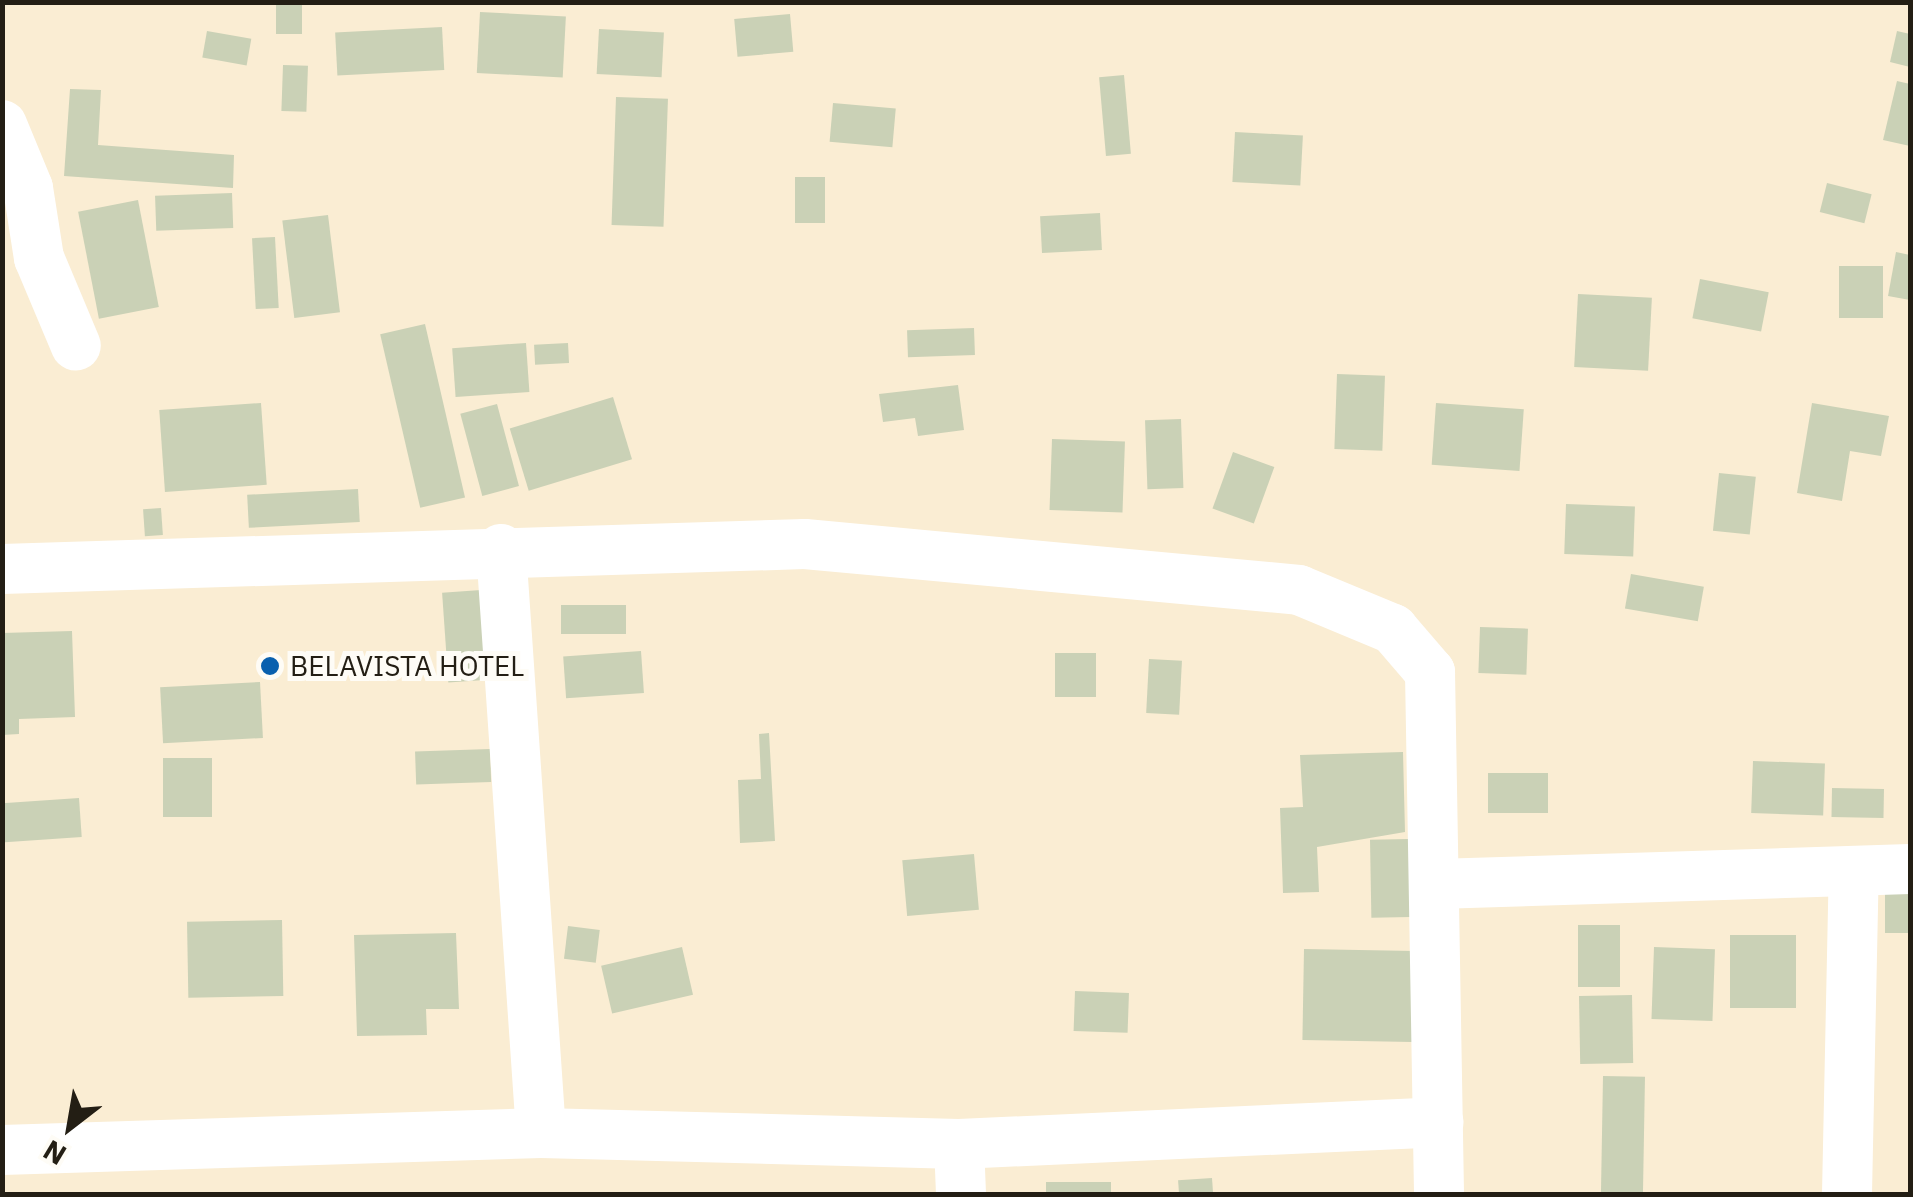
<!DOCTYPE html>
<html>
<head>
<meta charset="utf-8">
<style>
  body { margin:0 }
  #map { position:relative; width:1913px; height:1197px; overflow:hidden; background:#faedd3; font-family:"IBM Plex Sans",sans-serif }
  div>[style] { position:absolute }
  .building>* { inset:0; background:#cad1b6; transform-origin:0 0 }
  .minor>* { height:50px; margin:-25px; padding:0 25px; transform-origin:25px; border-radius:25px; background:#fff }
  .dots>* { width:28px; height:28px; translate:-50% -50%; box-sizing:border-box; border:5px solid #fefcf6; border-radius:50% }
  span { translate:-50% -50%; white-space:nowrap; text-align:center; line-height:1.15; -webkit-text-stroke:10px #fefcf6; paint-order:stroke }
  .poi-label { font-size:28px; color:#231e14 }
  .left { translate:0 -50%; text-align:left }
  .frame { position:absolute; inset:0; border:5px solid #231e14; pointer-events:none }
  .north { position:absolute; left:20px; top:1077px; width:100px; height:100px; -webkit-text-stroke:8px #fefcf6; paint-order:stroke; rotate:211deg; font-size:28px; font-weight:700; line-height:40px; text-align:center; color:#231e14 }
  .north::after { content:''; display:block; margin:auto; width:35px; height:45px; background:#231e14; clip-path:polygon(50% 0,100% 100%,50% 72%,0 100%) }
</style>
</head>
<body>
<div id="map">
  <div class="building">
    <div style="left:276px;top:2px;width:26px;height:32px"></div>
    <div style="left:480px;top:12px;width:86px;height:61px;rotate:3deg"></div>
    <div style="left:790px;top:14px;width:38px;height:56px;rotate:85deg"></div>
    <div style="left:442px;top:27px;width:43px;height:107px;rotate:87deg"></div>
    <div style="left:599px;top:29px;width:65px;height:45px;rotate:3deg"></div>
    <div style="left:207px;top:31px;width:45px;height:27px;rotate:10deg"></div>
    <div style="clip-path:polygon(1897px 31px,1910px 34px,1910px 67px,1890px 62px)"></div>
    <div style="left:283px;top:65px;width:25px;height:46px;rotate:2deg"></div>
    <div style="left:1124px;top:75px;width:79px;height:25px;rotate:85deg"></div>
    <div style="clip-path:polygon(1897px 81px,1910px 84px,1910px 146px,1883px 140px)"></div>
    <div style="clip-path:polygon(70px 89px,101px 90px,98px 145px,234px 155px,233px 188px,64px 176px)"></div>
    <div style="left:616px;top:97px;width:52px;height:128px;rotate:2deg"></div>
    <div style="left:833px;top:103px;width:63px;height:39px;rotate:5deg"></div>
    <div style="left:1235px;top:132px;width:68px;height:50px;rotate:3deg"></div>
    <div style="left:795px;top:177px;width:30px;height:46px"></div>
    <div style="left:1827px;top:183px;width:46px;height:30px;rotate:14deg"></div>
    <div style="left:232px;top:193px;width:35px;height:77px;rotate:88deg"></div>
    <div style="left:138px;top:200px;width:109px;height:61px;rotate:79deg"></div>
    <div style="left:1100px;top:213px;width:37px;height:60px;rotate:87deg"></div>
    <div style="left:328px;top:215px;width:98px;height:46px;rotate:83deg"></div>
    <div style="left:275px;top:237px;width:71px;height:23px;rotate:87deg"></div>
    <div style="clip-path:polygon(1896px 252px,1910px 255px,1910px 300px,1888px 296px)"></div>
    <div style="left:1839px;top:266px;width:44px;height:52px"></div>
    <div style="left:1700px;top:279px;width:70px;height:40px;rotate:11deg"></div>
    <div style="left:1578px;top:294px;width:74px;height:73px;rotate:3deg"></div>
    <div style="left:425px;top:324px;width:178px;height:46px;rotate:77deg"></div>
    <div style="left:974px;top:328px;width:27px;height:67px;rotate:88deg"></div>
    <div style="left:526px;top:343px;width:49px;height:74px;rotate:86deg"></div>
    <div style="left:568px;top:343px;width:20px;height:34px;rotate:87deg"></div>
    <div style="left:1337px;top:374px;width:48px;height:75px;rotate:2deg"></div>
    <div style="clip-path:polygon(958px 385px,964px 430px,918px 436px,915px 418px,883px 422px,879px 394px)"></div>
    <div style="left:613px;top:397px;width:65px;height:108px;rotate:73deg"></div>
    <div style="left:261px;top:403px;width:82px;height:102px;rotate:86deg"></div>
    <div style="left:1436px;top:403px;width:88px;height:62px;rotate:4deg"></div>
    <div style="clip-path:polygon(1812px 403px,1889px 416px,1881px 456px,1850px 451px,1842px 501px,1797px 493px)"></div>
    <div style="left:497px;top:404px;width:85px;height:38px;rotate:75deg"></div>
    <div style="left:1181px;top:419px;width:69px;height:36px;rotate:88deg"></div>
    <div style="left:1052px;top:439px;width:73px;height:71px;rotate:2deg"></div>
    <div style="left:1233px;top:452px;width:44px;height:60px;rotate:20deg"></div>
    <div style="left:1719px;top:473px;width:37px;height:58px;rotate:6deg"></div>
    <div style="left:358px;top:489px;width:33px;height:111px;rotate:87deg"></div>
    <div style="left:1566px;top:504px;width:69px;height:50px;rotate:2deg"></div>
    <div style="left:161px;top:508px;width:27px;height:18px;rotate:86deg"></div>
    <div style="left:1631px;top:574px;width:74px;height:35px;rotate:10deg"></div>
    <div style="left:481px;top:590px;width:90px;height:39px;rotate:86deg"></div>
    <div style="left:626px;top:605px;width:29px;height:65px;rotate:90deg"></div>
    <div style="left:1480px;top:627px;width:48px;height:46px;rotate:2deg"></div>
    <div style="clip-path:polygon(72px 631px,75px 717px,19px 719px,19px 734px,2px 735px,2px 633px)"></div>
    <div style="left:641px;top:651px;width:42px;height:78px;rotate:86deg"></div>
    <div style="left:1055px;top:653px;width:41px;height:44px"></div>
    <div style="left:1149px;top:659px;width:33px;height:54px;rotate:3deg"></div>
    <div style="left:260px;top:682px;width:56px;height:100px;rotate:87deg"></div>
    <div style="clip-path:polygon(769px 733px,775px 841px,740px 843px,738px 780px,761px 779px,759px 734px)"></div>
    <div style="left:490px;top:749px;width:33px;height:75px;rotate:88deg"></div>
    <div style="clip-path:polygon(1403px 752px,1405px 832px,1317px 847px,1319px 892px,1283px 893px,1280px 808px,1303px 807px,1300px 755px)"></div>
    <div style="left:212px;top:758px;width:59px;height:49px;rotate:90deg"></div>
    <div style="left:1753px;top:761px;width:72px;height:52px;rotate:2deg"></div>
    <div style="left:1488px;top:773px;width:60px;height:40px"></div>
    <div style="left:1832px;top:788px;width:52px;height:29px;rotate:1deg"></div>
    <div style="left:79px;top:798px;width:39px;height:77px;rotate:86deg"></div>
    <div style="left:1409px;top:839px;width:78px;height:39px;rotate:89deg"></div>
    <div style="left:974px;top:854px;width:56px;height:72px;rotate:85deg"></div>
    <div style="left:1910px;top:892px;width:41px;height:25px;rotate:90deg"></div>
    <div style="left:282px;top:920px;width:76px;height:95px;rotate:89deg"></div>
    <div style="left:1578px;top:925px;width:42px;height:62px"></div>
    <div style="left:568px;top:926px;width:32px;height:33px;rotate:7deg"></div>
    <div style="clip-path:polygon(456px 933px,459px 1009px,426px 1009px,427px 1035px,357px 1036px,354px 935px)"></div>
    <div style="left:1730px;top:935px;width:66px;height:73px"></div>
    <div style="left:682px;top:947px;width:49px;height:83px;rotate:77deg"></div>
    <div style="left:1654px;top:947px;width:61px;height:72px;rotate:2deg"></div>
    <div style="left:1304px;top:949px;width:110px;height:91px;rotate:1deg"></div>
    <div style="left:1075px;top:991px;width:54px;height:40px;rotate:2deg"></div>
    <div style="left:1632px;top:995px;width:68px;height:53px;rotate:89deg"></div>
    <div style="left:1603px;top:1076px;width:42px;height:118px;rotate:1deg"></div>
    <div style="left:1212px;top:1178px;width:16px;height:34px;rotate:86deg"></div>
    <div style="left:1111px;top:1182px;width:12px;height:65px;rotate:90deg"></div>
  </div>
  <div class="minor">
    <div style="left:2px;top:125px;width:68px;rotate:67.6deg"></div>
    <div style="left:28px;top:188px;width:71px;rotate:81.1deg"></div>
    <div style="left:39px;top:258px;width:95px;rotate:67.2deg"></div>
    <div style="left:501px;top:549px;width:585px;rotate:86.08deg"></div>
    <div style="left:2px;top:569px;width:803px;rotate:-1.78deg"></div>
    <div style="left:805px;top:544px;width:496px;rotate:5.3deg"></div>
    <div style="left:1299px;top:590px;width:102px;rotate:22.5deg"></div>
    <div style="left:1393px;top:629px;width:57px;rotate:49.3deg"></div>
    <div style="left:1430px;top:672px;width:522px;rotate:89.01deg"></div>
    <div style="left:1436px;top:884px;width:474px;rotate:-1.8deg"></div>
    <div style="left:959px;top:1144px;width:50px;rotate:87.7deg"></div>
    <div style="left:2px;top:1150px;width:539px;rotate:-1.81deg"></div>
    <div style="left:541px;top:1133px;width:418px;rotate:1.5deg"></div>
    <div style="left:959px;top:1144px;width:480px;rotate:-2.6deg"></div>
    <div style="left:1847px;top:1194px;width:323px;rotate:-88.8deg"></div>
  </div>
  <div class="dots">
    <div style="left:270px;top:666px;background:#0960ae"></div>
  </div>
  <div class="poi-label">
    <span class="left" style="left:290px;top:666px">BELAVISTA HOTEL</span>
  </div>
  <div class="frame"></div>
  <div class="north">N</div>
</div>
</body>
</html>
